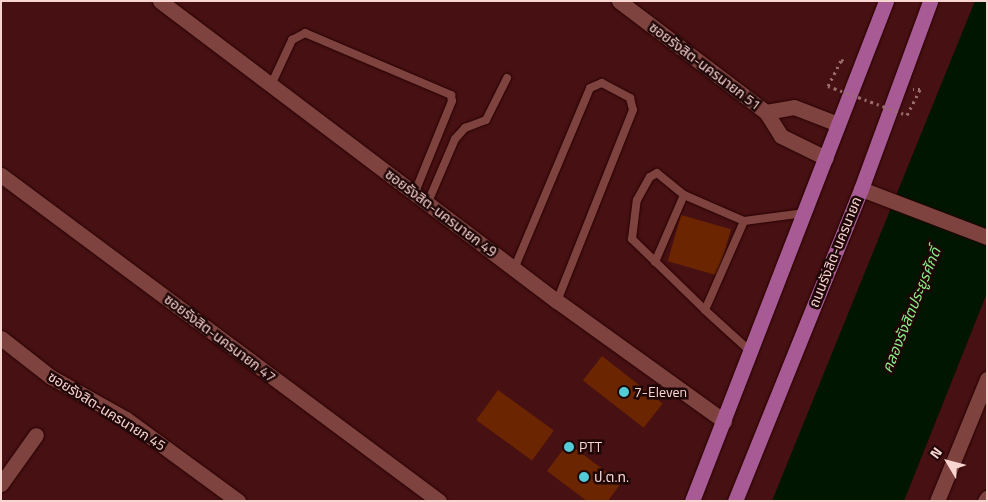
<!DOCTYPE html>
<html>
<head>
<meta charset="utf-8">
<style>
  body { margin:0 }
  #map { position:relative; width:988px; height:502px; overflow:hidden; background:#471012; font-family:"Titillium Web","Noto Sans Thai",sans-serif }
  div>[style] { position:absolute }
  .water>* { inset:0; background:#011601 }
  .building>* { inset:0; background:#6b2601; transform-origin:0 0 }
  .path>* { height:3px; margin-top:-1.5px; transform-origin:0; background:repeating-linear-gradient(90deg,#9b6d6d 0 2.5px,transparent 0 6.5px) }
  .roads { filter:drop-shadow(0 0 1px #260103) drop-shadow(0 0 1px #260103) }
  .service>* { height:8px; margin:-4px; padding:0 4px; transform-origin:4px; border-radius:4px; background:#7e423f }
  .minor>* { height:15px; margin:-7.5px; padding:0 7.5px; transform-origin:7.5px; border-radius:7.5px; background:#7e423f }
  .tertiary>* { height:15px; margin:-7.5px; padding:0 7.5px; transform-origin:7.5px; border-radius:7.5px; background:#7e423f }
  .primary>* { height:15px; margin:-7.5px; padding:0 7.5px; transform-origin:7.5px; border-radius:7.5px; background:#a85a95 }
  .path-bridge>* { height:3px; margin-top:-1.5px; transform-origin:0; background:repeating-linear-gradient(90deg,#9b6d6d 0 2.5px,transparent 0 6.5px) }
  .dots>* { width:14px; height:14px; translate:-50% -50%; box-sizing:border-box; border:2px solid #1f0707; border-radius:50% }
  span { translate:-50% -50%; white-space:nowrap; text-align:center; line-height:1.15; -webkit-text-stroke:5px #1f0707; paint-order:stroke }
  .street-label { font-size:14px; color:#f9d5d2 }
  .poi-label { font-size:14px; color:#f9d5d2 }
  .left { translate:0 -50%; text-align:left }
  .water-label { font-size:15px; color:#8eef8a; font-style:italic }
  .frame { position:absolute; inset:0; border:2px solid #f9d5d2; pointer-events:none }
  .north { position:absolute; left:923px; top:437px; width:50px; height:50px; -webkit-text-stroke:4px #1f0707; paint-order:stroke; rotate:307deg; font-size:14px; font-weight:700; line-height:20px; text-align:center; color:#f9d5d2 }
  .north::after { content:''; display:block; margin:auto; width:18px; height:22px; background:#f9d5d2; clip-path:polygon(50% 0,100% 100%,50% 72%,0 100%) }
</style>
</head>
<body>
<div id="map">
  <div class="water">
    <div style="clip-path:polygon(975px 1px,987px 1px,987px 293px,904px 501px,772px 501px)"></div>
  </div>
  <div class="building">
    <div style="left:681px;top:215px;width:52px;height:48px;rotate:16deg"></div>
    <div style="left:602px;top:356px;width:77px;height:31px;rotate:38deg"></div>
    <div style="left:498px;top:390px;width:69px;height:37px;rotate:36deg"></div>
    <div style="clip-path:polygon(568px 443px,621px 483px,608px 501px,587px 501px,547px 471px)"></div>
  </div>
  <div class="path">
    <div style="left:828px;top:86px;width:29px;rotate:-63deg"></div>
    <div style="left:841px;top:60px;width:6px;rotate:18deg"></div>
    <div style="left:907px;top:115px;width:29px;rotate:-63deg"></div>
    <div style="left:920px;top:89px;width:7px;rotate:180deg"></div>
  </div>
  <div class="roads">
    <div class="service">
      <div style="left:271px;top:85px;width:50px;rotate:-65deg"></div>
      <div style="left:292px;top:40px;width:15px;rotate:-28deg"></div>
      <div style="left:305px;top:33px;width:159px;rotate:23deg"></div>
      <div style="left:451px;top:95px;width:6px;rotate:81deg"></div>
      <div style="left:452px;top:101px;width:98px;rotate:112.1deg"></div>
      <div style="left:428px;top:202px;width:69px;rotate:-66.8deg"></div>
      <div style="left:455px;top:139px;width:15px;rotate:-48deg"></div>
      <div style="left:465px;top:128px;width:22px;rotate:-21deg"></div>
      <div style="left:486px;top:120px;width:47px;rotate:-63.4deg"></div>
      <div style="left:655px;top:262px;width:73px;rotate:-66.6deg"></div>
      <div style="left:514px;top:269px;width:196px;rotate:-67.2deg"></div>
      <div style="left:590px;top:88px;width:13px;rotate:-23deg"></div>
      <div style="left:602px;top:83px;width:32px;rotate:28deg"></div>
      <div style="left:630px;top:98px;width:12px;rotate:76deg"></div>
      <div style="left:633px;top:110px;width:206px;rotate:111.7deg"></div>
      <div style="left:705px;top:310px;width:102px;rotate:-135.8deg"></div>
      <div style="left:632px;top:239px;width:39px;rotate:-83deg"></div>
      <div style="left:637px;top:200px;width:26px;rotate:-61deg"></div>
      <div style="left:650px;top:177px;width:8px;rotate:-30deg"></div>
      <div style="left:657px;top:173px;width:35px;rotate:39deg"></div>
      <div style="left:684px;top:195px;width:65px;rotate:23.4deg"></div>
      <div style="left:750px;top:351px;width:61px;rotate:-137.7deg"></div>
      <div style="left:705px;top:310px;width:97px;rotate:-66.3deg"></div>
      <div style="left:744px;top:221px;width:61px;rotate:-7.6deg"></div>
    </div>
    <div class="minor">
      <div style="left:160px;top:1px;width:498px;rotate:37.1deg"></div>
      <div style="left:557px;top:301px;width:206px;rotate:35.7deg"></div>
      <div style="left:619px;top:1px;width:184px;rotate:37.1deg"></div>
      <div style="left:766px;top:112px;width:28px;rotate:58deg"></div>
      <div style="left:781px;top:136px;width:50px;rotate:26.1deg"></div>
      <div style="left:766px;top:112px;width:28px;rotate:-10deg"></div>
      <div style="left:794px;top:107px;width:47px;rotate:21.1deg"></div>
      <div style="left:1px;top:175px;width:546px;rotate:36.66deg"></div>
      <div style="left:861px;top:189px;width:135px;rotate:20.9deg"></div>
      <div style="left:1px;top:338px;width:63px;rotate:38deg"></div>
      <div style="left:51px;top:377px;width:86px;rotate:29.2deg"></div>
      <div style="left:126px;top:419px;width:139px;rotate:36.2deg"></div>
      <div style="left:1px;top:484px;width:60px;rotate:-54.5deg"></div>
      <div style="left:985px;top:501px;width:4px;rotate:-56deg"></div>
    </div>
    <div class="tertiary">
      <div style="left:937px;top:501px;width:132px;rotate:-67.7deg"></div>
    </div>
    <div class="primary">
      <div style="left:692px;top:501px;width:536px;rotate:-68.79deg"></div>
      <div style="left:735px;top:501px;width:336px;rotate:-68deg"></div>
      <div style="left:861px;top:189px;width:200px;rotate:-69.8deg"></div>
    </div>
  </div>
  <div class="path-bridge">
    <div style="left:828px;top:86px;width:84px;rotate:20.2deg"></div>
  </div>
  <div class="dots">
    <div style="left:624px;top:392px;background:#52ccd6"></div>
    <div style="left:569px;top:447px;background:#52ccd6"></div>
    <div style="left:584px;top:477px;background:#52ccd6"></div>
  </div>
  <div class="street-label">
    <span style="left:705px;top:66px;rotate:37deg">ซอยรังสิต-นครนายก 51</span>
    <span style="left:441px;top:213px;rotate:37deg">ซอยรังสิต-นครนายก 49</span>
    <span style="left:835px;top:252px;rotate:-68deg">ถนนรังสิต-นครนายก</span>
    <span style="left:220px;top:338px;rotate:37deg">ซอยรังสิต-นครนายก 47</span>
    <span style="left:107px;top:411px;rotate:32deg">ซอยรังสิต-นครนายก 45</span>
  </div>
  <div class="poi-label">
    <span class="left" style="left:634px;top:392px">7-Eleven</span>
    <span class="left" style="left:579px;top:447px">PTT</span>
    <span class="left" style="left:594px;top:477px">ป.ต.ท.</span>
  </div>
  <div class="water-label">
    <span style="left:911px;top:310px;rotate:-68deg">คลองรังสิตประยูรศักดิ์</span>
  </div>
  <div class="frame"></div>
  <div class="north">N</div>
</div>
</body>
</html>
